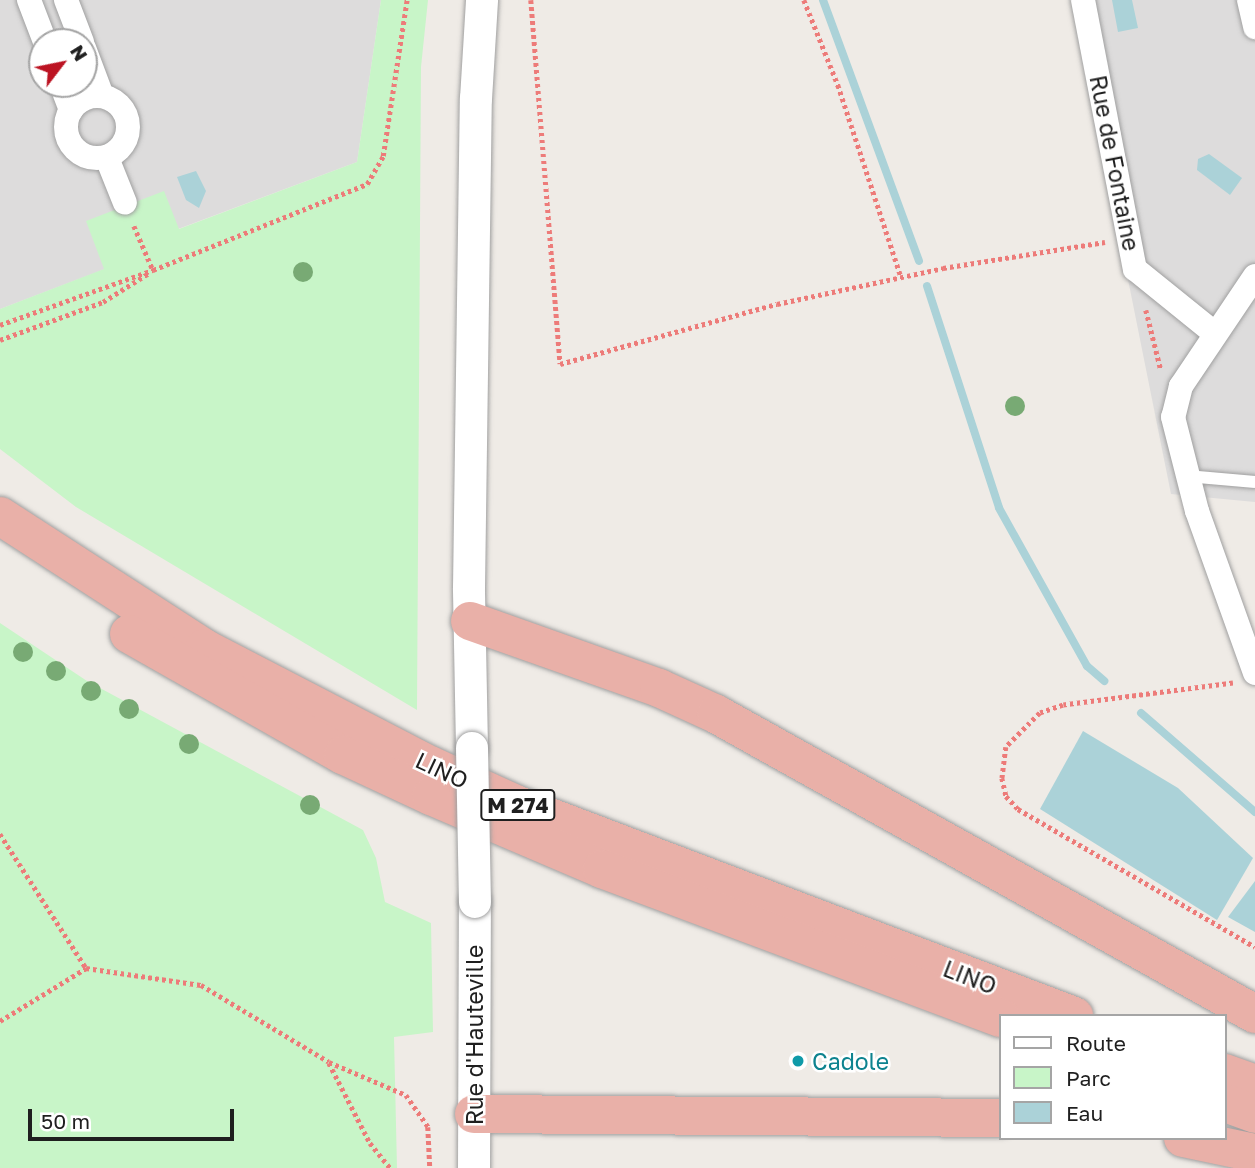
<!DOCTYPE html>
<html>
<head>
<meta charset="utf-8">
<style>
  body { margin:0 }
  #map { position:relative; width:1255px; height:1168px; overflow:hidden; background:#efebe6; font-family:"Golos Text",sans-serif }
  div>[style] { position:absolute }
  .residential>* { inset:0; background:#dddcdc }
  .park>* { inset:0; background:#c8f5c8 }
  .water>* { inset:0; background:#abd2d8 }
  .stream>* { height:8px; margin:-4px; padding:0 4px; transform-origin:4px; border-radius:4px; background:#abd2d8 }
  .path>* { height:4.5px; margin-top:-2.25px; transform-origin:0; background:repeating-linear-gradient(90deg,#ed7b79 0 3.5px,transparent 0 7px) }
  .roads { filter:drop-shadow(0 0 2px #a0a0a0) drop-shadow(0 0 2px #a0a0a0) }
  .service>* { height:12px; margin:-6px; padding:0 6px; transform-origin:6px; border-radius:6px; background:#fff }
  .minor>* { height:24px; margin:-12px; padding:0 12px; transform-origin:12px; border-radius:12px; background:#fff }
  .minor>.ring { margin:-12px; padding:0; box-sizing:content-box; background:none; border:24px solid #fff; border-radius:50% }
  .tertiary>* { height:32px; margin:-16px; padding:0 16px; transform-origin:16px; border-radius:16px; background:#fff }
  .trunk>* { height:38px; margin:-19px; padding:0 19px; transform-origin:19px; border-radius:19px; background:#e9b0a8 }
  .bridges { filter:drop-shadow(0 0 2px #a0a0a0) drop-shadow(0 0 2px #a0a0a0) }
  .tertiary-bridge>* { height:32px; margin:-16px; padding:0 16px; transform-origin:16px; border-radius:16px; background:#fff }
  .trees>* { width:20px; height:20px; margin:-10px; border-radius:50%; background:#78aa74 }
  .dots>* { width:19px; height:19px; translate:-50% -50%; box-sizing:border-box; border:4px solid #fff; border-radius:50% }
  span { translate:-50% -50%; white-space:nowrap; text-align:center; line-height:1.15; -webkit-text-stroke:5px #fff; paint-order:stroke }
  .shield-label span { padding:2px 5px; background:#fff; border:2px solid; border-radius:5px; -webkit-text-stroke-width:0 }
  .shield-label { font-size:21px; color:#1f1f1f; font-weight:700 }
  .street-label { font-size:23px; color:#1f1f1f }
  .culture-label { font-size:23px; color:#0d838f }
  .left { translate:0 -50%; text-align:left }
  .legend { position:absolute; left:999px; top:1014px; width:228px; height:126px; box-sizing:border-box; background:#fff; border:2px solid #a5a5a5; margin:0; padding:9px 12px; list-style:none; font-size:21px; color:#1f1f1f }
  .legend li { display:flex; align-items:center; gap:14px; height:35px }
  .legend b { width:35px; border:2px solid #a5a5a5 }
  .north { position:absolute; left:28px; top:28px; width:70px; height:70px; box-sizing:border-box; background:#fff; border:2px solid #a5a5a5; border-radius:50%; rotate:58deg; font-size:19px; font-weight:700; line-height:28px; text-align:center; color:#1f1f1f }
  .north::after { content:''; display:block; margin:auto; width:24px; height:32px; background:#bc1322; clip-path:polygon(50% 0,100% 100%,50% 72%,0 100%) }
  .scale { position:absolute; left:28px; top:1109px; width:206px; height:32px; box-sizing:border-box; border:4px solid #1f1f1f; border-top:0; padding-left:9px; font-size:21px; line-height:24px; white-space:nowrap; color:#1f1f1f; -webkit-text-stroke:5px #fff; paint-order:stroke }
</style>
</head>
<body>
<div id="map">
  <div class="residential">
    <div style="clip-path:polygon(evenodd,0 0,381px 0,357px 162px,178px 229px,87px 222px,105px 269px,0 309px,0 0,42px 42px,84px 42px,84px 84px,42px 84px,42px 42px)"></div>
    <div style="clip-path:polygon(1072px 0,1255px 0,1255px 502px,1171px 494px)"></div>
  </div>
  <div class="park">
    <div style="clip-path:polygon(381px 0,428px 0,421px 67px,417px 710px,76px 507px,0 449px,0 309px,104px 269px,86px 221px,164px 191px,179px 229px,357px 162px)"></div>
    <div style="clip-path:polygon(0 623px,87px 681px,363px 830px,376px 858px,385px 902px,431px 923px,433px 1032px,394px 1037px,397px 1168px,0 1168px)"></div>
  </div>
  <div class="water">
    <div style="clip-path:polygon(1112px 0,1132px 0,1138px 28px,1118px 32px)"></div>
    <div style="clip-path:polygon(1209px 154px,1242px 178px,1230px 195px,1197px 170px,1198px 159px)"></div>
    <div style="clip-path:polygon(196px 171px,206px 191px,199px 208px,186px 200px,177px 177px)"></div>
    <div style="clip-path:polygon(1083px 731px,1178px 788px,1253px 858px,1217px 920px,1040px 809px)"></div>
    <div style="clip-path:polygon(1255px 881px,1255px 932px,1228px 917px)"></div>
  </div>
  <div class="stream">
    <div style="left:823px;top:0;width:278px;rotate:69.8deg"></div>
    <div style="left:927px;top:286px;width:233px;rotate:72deg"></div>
    <div style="left:999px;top:508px;width:181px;rotate:60.9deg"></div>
    <div style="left:1087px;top:666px;width:23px;rotate:41deg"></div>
    <div style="left:1141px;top:713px;width:151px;rotate:41deg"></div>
  </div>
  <div class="path">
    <div style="left:531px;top:0;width:365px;rotate:85.4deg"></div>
    <div style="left:560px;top:364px;width:225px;rotate:-15.5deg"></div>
    <div style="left:777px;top:304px;width:170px;rotate:-12.2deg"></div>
    <div style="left:943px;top:268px;width:164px;rotate:-9.1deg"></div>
    <div style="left:804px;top:0;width:92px;rotate:68.2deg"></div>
    <div style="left:838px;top:85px;width:202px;rotate:71.8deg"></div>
    <div style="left:134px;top:226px;width:48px;rotate:66.6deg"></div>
    <div style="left:1146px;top:310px;width:62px;rotate:76deg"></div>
    <div style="left:0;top:325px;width:163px;rotate:-19.8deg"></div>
    <div style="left:153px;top:270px;width:231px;rotate:-21.9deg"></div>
    <div style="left:367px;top:184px;width:32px;rotate:-60deg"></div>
    <div style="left:383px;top:156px;width:158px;rotate:-81.3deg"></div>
    <div style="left:0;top:340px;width:110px;rotate:-20.3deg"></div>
    <div style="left:103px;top:302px;width:54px;rotate:-32.2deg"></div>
    <div style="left:1233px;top:683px;width:171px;rotate:172.6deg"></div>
    <div style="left:1063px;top:705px;width:24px;rotate:161deg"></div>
    <div style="left:1040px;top:713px;width:48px;rotate:135deg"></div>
    <div style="left:1006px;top:747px;width:31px;rotate:97deg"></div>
    <div style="left:1002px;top:778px;width:18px;rotate:77deg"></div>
    <div style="left:1006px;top:796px;width:18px;rotate:47deg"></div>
    <div style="left:1018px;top:809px;width:274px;rotate:30.2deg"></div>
    <div style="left:0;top:834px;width:159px;rotate:57.3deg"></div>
    <div style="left:86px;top:968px;width:116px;rotate:8.4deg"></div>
    <div style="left:201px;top:985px;width:149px;rotate:31deg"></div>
    <div style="left:329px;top:1062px;width:84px;rotate:23.2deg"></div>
    <div style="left:406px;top:1095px;width:39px;rotate:55deg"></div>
    <div style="left:428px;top:1127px;width:41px;rotate:87.2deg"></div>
    <div style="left:0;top:1021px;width:101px;rotate:-31.6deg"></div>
    <div style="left:329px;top:1063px;width:90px;rotate:62.9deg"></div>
    <div style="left:370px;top:1143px;width:32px;rotate:51deg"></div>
  </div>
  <div class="roads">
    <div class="service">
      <div style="left:1187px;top:476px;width:68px;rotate:5deg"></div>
    </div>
    <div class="minor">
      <div style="left:29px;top:0;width:45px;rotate:69.1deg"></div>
      <div style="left:66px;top:0;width:45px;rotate:69.1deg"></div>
      <div style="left:1083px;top:0;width:274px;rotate:79.1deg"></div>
      <div style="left:1135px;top:269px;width:100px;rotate:38.9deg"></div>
      <div style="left:1249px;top:0;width:28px;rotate:77deg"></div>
      <div style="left:84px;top:48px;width:51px;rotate:69.4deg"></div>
      <div style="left:61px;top:84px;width:28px;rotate:69deg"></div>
      <div class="ring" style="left:66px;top:96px;width:38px;height:38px"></div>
      <div style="left:107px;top:158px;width:48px;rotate:68.2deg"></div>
      <div style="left:1255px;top:276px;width:133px;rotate:123.9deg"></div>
      <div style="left:1181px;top:386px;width:32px;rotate:104deg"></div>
      <div style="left:1173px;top:417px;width:97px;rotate:75.7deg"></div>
      <div style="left:1197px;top:511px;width:172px;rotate:70.3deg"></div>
    </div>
    <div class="tertiary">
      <div style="left:472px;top:748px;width:160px;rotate:-91.1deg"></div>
      <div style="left:469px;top:588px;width:489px;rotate:-89.2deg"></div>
      <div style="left:476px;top:99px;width:99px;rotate:-86.5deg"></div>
      <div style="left:474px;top:1168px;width:266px;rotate:-89.8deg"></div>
    </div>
    <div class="trunk">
      <div style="left:0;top:516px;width:243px;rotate:32.9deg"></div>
      <div style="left:204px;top:648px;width:257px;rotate:27.4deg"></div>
      <div style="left:432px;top:766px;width:94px;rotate:24.4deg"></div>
      <div style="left:518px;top:805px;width:595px;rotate:20.78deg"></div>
      <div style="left:470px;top:621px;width:201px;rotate:19.5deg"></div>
      <div style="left:659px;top:688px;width:63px;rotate:24.5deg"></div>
      <div style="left:716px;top:714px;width:617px;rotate:29.1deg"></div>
      <div style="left:129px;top:634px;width:246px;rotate:29.5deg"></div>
      <div style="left:343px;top:755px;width:97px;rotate:25deg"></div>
      <div style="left:431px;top:796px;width:186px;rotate:23.1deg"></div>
      <div style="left:602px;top:869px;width:426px;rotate:20.5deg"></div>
      <div style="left:1225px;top:1073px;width:32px;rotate:20deg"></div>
      <div style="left:1225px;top:1103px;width:32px;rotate:20deg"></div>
      <div style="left:474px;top:1114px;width:527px;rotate:0.43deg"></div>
      <div style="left:1183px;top:1138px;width:74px;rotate:11.8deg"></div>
    </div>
  </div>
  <div class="bridges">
    <div class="tertiary-bridge">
      <div style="left:472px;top:748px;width:154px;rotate:88.9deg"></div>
    </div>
  </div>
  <div class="trees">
    <div style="left:303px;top:272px"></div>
    <div style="left:1015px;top:406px"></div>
    <div style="left:23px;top:652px"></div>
    <div style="left:56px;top:671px"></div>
    <div style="left:91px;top:691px"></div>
    <div style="left:129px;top:709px"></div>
    <div style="left:189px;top:744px"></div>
    <div style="left:310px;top:805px"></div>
  </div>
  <div class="dots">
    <div style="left:798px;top:1061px;background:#0f9aa8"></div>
  </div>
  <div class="shield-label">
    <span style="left:518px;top:805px">M 274</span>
  </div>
  <div class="street-label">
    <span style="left:1115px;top:163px;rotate:79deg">Rue de Fontaine</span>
    <span style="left:442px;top:770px;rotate:25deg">LINO</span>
    <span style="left:970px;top:977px;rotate:21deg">LINO</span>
    <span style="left:474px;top:1035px;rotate:-90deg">Rue d'Hauteville</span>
  </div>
  <div class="culture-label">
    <span class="left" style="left:812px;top:1061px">Cadole</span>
  </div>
  <ul class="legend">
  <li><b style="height:9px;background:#fff"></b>Route</li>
  <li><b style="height:19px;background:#c8f5c8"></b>Parc</li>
  <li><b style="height:19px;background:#abd2d8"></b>Eau</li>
  </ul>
  <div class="north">N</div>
  <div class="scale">50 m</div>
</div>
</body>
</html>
